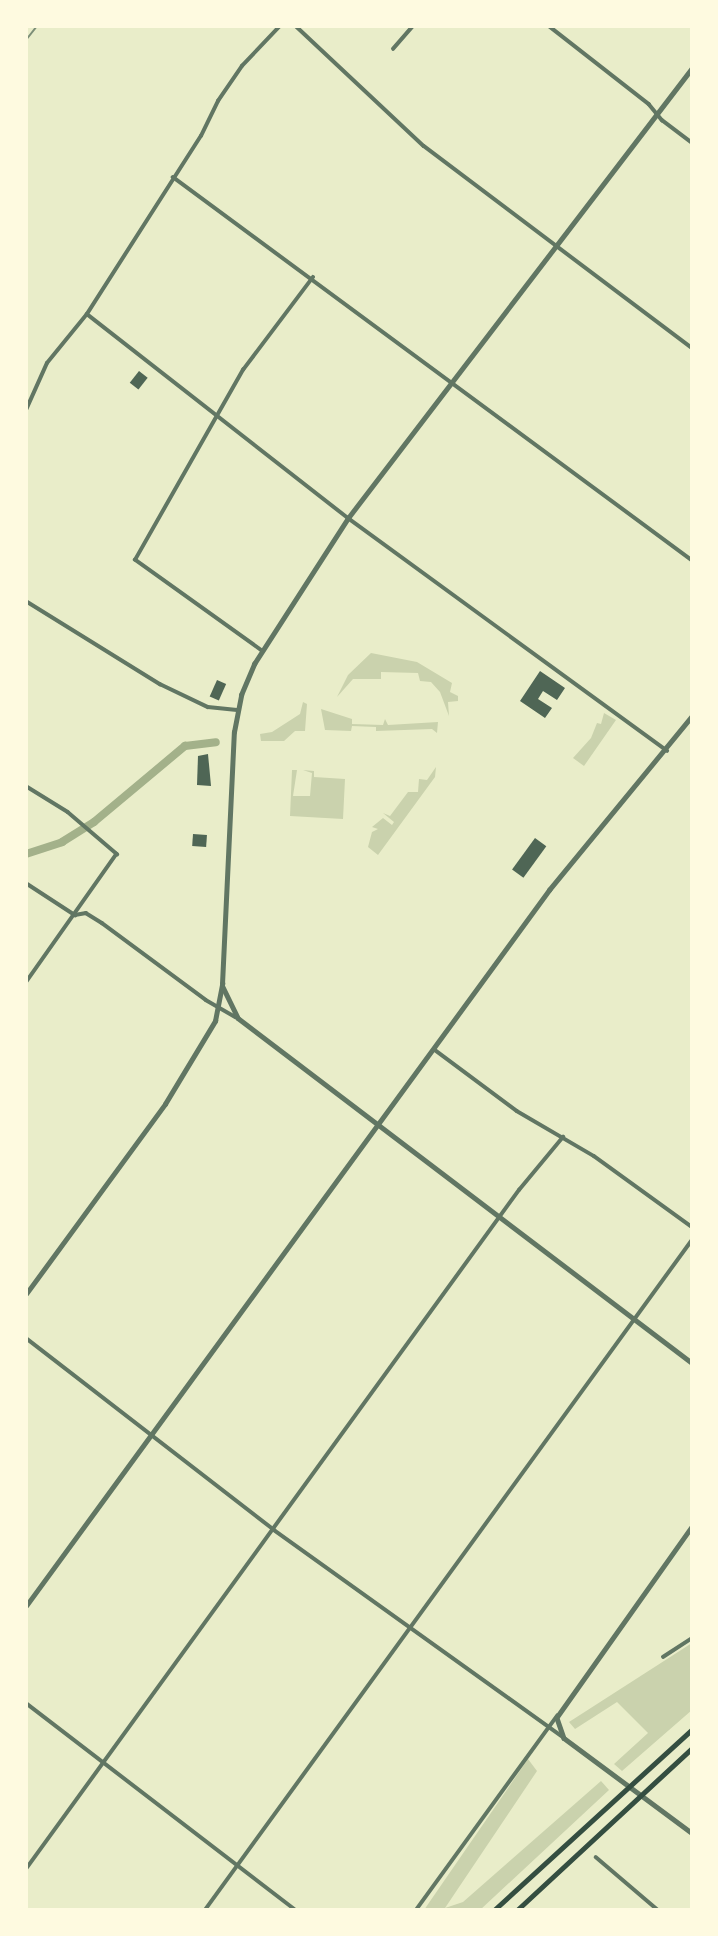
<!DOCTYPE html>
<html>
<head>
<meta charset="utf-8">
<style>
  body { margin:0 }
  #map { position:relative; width:718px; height:1936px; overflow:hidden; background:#e9edc9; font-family:Overpass,sans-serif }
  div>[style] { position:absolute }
  .green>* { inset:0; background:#cad2ad }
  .canal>* { height:8px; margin:-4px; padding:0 4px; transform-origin:4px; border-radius:4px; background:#a3b18a }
  .building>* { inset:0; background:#4f6655; transform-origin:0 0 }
  .minor>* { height:3.5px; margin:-1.75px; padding:0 1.75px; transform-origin:1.75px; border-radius:1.75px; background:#617663 }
  .tertiary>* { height:4.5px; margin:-2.25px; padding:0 2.25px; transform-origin:2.25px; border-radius:2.25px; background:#617663 }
  .trunk>* { height:5px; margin:-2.5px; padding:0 2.5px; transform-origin:2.5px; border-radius:2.5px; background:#344e41 }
  .rail>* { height:2px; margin:-1px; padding:0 1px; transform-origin:1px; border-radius:1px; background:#7c8e77 }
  span { translate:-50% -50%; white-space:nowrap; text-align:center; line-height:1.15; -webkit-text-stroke:6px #fefae0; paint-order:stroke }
  .frame { position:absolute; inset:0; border:28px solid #fefae0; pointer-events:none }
</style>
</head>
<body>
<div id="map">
  <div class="green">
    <div style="clip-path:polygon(371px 653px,417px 662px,452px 683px,450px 692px,458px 696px,458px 701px,448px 702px,449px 716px,440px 692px,431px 682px,420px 681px,418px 673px,381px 672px,381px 679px,353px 679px,337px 697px,348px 675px)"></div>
    <div style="clip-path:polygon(303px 702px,307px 704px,305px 731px,295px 731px,284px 741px,261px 741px,260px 734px,272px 732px,300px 714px)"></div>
    <div style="clip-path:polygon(321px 709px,352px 719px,352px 724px,383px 725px,385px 719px,388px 725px,438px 722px,437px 733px,432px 729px,376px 731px,376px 727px,352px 726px,351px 731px,325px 730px)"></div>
    <div style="clip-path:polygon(604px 713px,616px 720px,584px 766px,573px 758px,591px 738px,597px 723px,601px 724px)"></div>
    <div style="clip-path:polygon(436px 767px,435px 777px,378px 855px,368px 847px,372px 832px,378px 829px,372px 827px,383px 818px,392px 825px,394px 822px,383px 813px,390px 816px,408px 792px,418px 792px,419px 779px,427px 780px)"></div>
    <div style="clip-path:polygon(292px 770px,297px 770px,293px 796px,310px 796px,312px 773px,303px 770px,314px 771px,314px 777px,345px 779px,343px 819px,290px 816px)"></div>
    <div style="clip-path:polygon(692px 1643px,692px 1710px,622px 1771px,614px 1764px,648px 1733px,617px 1702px,575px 1729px,569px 1722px)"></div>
    <div style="clip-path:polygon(528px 1759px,537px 1771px,445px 1908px,463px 1902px,601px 1781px,609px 1790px,480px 1910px,424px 1910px)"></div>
  </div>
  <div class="canal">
    <div style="left:26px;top:854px;width:38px;rotate:-18deg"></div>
    <div style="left:62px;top:842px;width:38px;rotate:-32deg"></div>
    <div style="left:94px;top:822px;width:119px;rotate:-39.9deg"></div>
    <div style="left:185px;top:746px;width:31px;rotate:-7deg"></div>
  </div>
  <div class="building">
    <div style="left:139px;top:371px;width:11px;height:15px;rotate:38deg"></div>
    <div style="clip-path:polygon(540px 671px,565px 688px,557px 700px,543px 691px,538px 699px,552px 708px,545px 718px,520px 701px)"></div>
    <div style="left:217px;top:680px;width:10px;height:18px;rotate:24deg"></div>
    <div style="clip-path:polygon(208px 754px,211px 786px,197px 785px,198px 756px)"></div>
    <div style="left:193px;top:834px;width:14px;height:12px;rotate:4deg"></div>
    <div style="left:535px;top:838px;width:14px;height:39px;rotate:36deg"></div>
  </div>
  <div class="minor">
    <div style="left:296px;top:26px;width:175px;rotate:43.2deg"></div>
    <div style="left:424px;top:146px;width:336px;rotate:37deg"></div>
    <div style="left:549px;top:26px;width:127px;rotate:38deg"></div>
    <div style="left:649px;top:104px;width:21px;rotate:51deg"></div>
    <div style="left:662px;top:120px;width:38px;rotate:37deg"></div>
    <div style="left:393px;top:49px;width:30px;rotate:-49deg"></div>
    <div style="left:173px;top:177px;width:645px;rotate:36.43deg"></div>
    <div style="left:87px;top:314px;width:331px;rotate:38deg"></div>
    <div style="left:348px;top:518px;width:395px;rotate:36.1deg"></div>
    <div style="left:26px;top:410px;width:51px;rotate:-65.9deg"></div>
    <div style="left:47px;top:363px;width:63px;rotate:-50.8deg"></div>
    <div style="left:87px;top:314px;width:211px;rotate:-57.4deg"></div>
    <div style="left:201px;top:136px;width:39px;rotate:-64deg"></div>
    <div style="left:218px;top:101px;width:42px;rotate:-55.6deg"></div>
    <div style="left:242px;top:66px;width:55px;rotate:-46.5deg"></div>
    <div style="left:26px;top:601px;width:158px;rotate:31.8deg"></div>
    <div style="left:160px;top:684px;width:53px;rotate:25.6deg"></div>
    <div style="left:208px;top:707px;width:29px;rotate:6deg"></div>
    <div style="left:262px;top:651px;width:156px;rotate:-144.4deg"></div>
    <div style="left:135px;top:560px;width:219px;rotate:-60.4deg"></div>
    <div style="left:243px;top:370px;width:116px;rotate:-53deg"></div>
    <div style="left:26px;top:786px;width:49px;rotate:31.8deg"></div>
    <div style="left:68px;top:812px;width:65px;rotate:40.6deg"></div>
    <div style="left:117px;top:854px;width:158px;rotate:125.2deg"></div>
    <div style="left:26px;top:883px;width:59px;rotate:33.1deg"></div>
    <div style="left:75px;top:915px;width:11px;rotate:-10deg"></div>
    <div style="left:86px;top:913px;width:19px;rotate:32deg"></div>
    <div style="left:102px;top:923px;width:129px;rotate:36.5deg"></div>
    <div style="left:206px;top:1000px;width:34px;rotate:30deg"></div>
    <div style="left:435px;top:1050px;width:102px;rotate:36.6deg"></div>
    <div style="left:517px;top:1111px;width:89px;rotate:30.3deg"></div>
    <div style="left:594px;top:1156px;width:121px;rotate:35.9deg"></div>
    <div style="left:26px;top:1338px;width:314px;rotate:37.7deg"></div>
    <div style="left:274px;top:1530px;width:357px;rotate:35.6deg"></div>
    <div style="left:663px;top:1657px;width:35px;rotate:-33deg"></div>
    <div style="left:26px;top:1703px;width:340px;rotate:37.5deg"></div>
    <div style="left:596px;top:1857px;width:82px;rotate:40.5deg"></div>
    <div style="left:26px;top:1869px;width:839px;rotate:-54.02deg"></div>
    <div style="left:519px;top:1190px;width:69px;rotate:-50.3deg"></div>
    <div style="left:205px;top:1910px;width:828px;rotate:-53.99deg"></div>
    <div style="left:416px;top:1910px;width:240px;rotate:-54deg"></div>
  </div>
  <div class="tertiary">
    <div style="left:223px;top:987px;width:34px;rotate:64deg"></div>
    <div style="left:238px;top:1018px;width:570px;rotate:37.23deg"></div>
    <div style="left:26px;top:1294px;width:235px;rotate:-53.8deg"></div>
    <div style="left:165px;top:1104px;width:97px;rotate:-58.9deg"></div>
    <div style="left:215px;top:1021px;width:38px;rotate:-79deg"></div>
    <div style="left:222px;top:984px;width:252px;rotate:-87.3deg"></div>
    <div style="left:234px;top:732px;width:38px;rotate:-79deg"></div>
    <div style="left:241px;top:695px;width:34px;rotate:-67deg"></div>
    <div style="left:254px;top:664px;width:174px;rotate:-57.2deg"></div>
    <div style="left:348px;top:518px;width:566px;rotate:-52.6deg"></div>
    <div style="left:692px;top:1527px;width:234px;rotate:125.3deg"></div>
    <div style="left:557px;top:1718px;width:21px;rotate:71deg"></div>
    <div style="left:564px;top:1738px;width:159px;rotate:36.6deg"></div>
    <div style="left:26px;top:1606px;width:887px;rotate:-53.85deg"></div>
    <div style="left:549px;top:890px;width:225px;rotate:-50.6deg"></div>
  </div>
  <div class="trunk">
    <div style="left:494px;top:1910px;width:268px;rotate:-42.4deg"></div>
    <div style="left:517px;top:1910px;width:238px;rotate:-42.8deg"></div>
  </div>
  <div class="rail">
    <div style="left:26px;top:40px;width:18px;rotate:-52deg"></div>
  </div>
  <div class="frame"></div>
</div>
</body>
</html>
